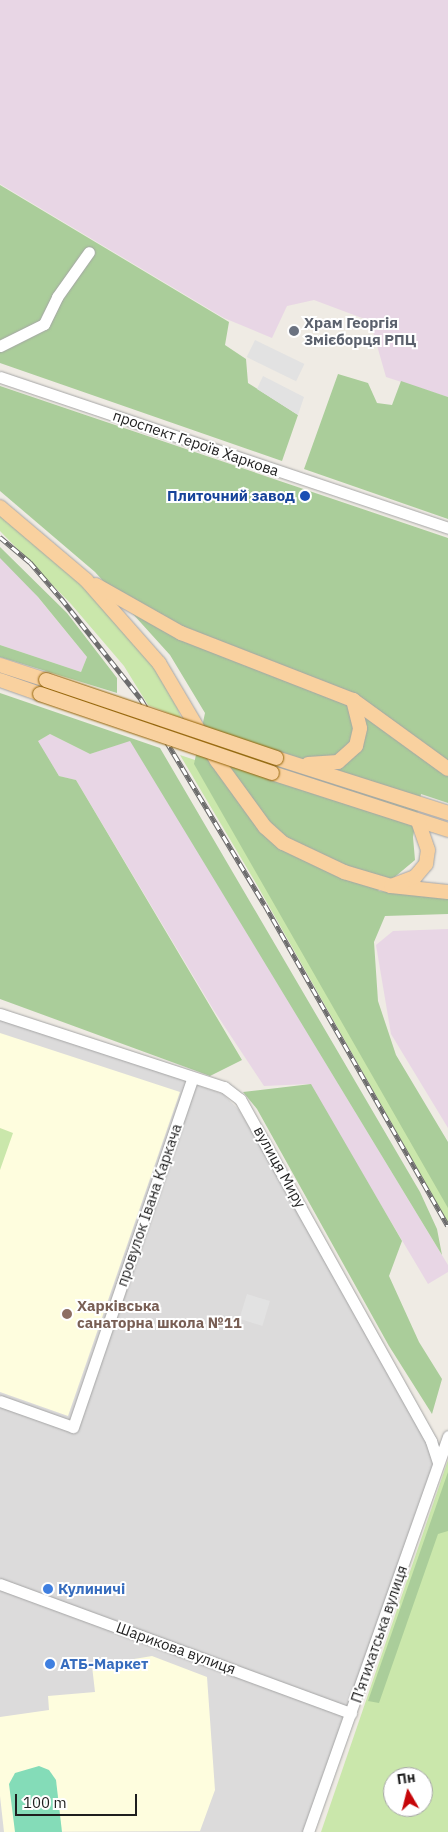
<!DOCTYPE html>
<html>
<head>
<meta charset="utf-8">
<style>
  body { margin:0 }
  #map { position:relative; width:448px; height:1832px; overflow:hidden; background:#efebe4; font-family:"IBM Plex Sans",sans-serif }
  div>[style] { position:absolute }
  .residential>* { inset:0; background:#dcdbdb }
  .industrial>* { inset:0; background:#e8d6e5 }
  .education>* { inset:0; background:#fefdde }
  .grass>* { inset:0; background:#cae7ab }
  .forest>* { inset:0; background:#aacd9a }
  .pitch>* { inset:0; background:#84dcb8 }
  .parking>* { inset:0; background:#e2e2e2; transform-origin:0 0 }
  .roads { filter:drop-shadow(0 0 1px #a5a5a5) drop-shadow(0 0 1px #a5a5a5) }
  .minor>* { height:11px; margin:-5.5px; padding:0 5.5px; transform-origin:5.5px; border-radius:5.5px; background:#fff }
  .major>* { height:14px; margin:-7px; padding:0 7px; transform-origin:7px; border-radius:7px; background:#f9d19f }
  .rail>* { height:4.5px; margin-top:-2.25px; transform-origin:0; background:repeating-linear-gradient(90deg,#fff 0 8px,#6c6c6c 0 16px); box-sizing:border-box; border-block:1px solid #6c6c6c }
  .bridges { filter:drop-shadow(0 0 1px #936205) drop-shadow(0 0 1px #936205) }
  .major-bridge>* { height:14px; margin:-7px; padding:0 7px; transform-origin:7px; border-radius:7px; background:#f9d19f }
  .dots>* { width:14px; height:14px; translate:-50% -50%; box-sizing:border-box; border:2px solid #fff; border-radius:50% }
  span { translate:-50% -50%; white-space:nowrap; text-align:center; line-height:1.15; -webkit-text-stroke:4px #fff; paint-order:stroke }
  .worship-label { font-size:15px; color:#5b616d; font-weight:700 }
  .left { translate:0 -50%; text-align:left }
  .street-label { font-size:15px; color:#1e1e1e }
  .transit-label { font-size:15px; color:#164399; font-weight:700 }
  .right { translate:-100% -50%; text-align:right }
  .education-label { font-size:15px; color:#785e54; font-weight:700 }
  .shop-label { font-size:15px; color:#366cbe; font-weight:700 }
  .north { position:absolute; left:383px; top:1767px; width:50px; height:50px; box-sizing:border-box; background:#fff; border:1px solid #a5a5a5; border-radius:50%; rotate:352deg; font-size:14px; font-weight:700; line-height:20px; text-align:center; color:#1e1e1e }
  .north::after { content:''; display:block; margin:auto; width:18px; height:22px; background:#c60609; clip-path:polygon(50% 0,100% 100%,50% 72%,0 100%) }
  .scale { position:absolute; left:15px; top:1794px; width:122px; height:22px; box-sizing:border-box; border:2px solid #1e1e1e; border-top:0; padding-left:6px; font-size:15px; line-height:18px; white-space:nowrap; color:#1e1e1e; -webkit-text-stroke:4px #fff; paint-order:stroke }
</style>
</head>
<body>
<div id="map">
  <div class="residential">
    <div style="clip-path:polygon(0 1017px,223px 1094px,239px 1110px,441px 1446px,303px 1832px,0 1832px)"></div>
  </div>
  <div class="industrial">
    <div style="clip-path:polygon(0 0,448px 0,448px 397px,386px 377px,370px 321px,314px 300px,287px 306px,272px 338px,224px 318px,0 184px)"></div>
    <div style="clip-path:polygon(0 551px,87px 657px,81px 672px,0 645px)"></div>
    <div style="clip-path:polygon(50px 734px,90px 754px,130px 740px,448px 1265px,448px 1272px,428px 1284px,309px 1084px,264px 1086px,213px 1009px,76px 780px,59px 776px,37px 741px)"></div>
    <div style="clip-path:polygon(448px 929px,448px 1128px,391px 1034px,376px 945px,393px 931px)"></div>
  </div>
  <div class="education">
    <div style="clip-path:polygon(0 1033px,180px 1092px,68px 1416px,0 1392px)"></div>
    <div style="clip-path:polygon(152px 1656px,207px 1677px,215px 1790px,200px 1831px,4px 1832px,0 1796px,0 1717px,49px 1710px,48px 1696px,95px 1692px,92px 1666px)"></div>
  </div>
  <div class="grass">
    <div style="clip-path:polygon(0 507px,66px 565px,154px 662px,173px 695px,181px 718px,148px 705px,124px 666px,71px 604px,0 531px)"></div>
    <div style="clip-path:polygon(180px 755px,195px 760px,258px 855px,448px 1172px,448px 1223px,257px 885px)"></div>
    <div style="clip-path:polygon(0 1128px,13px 1133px,0 1170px)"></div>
    <div style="clip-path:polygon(evenodd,448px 1460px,448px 1832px,321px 1832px,357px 1727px,448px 1460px,393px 1777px,423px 1777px,423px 1807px,393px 1807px,393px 1777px)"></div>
  </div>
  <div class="forest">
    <div style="clip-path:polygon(0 185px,229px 322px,225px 345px,246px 359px,248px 383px,298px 415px,282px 461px,0 363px)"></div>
    <div style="clip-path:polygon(338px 374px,368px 383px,377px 403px,392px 405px,401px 381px,448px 397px,448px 519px,304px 469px)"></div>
    <div style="clip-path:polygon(0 386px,448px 538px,448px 803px,421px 794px,413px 837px,415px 860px,378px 891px,448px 896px,448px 914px,385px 916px,374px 942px,378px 1001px,396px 1055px,448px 1142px,448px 1208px,194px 764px,205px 713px,170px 655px,95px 572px,0 491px)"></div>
    <div style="clip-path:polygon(0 547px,67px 613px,117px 678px,117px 693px,0 657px,0 645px,81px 672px,87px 657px,38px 597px,0 558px)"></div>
    <div style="clip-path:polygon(0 693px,160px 748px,420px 1192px,437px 1229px,442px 1255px,130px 741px,90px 754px,50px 734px,38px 741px,59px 776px,76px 780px,242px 1060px,210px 1076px,0 999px)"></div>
    <div style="clip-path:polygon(311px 1084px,402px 1241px,389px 1276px,419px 1342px,442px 1379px,432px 1414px,389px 1346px,257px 1109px,243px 1092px)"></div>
    <div style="clip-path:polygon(448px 1472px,448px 1531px,438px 1534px,379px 1703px,368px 1701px)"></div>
  </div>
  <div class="pitch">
    <div style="clip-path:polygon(39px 1766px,49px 1770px,56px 1780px,62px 1832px,15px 1832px,9px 1784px,15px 1773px)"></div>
  </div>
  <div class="parking">
    <div style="left:255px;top:340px;width:55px;height:19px;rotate:26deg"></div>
    <div style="clip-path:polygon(263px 376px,304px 397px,298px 415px,257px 389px)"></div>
    <div style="left:247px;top:1294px;width:24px;height:26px;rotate:17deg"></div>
  </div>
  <div class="roads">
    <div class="minor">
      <div style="left:0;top:346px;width:49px;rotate:-26.6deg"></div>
      <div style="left:44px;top:324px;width:30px;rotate:-64deg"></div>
      <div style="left:57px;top:297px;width:55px;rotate:-54.6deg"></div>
      <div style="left:0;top:377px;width:473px;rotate:18.6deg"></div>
      <div style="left:0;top:1014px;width:236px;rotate:18.1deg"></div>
      <div style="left:224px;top:1087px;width:20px;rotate:37deg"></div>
      <div style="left:240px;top:1099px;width:392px;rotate:60.8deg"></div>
      <div style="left:431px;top:1441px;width:22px;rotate:72deg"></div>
      <div style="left:0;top:1401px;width:77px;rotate:19.6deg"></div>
      <div style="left:73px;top:1427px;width:368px;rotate:-71.1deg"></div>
      <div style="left:0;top:1584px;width:374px;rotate:20.2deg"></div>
      <div style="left:308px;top:1832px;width:420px;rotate:-70.5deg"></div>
    </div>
    <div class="major">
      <div style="left:0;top:507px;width:113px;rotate:40.3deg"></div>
      <div style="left:86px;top:580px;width:111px;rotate:48.7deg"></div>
      <div style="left:159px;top:663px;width:114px;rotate:59.4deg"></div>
      <div style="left:217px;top:761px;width:82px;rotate:54deg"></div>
      <div style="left:265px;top:827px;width:24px;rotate:42deg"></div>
      <div style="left:283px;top:843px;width:68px;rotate:25.4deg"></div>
      <div style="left:344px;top:872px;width:49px;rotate:16.6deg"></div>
      <div style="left:391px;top:886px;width:57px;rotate:6deg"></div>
      <div style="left:96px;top:585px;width:98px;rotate:29.5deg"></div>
      <div style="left:181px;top:633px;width:185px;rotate:21.3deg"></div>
      <div style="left:353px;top:700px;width:117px;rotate:36deg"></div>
      <div style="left:0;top:665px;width:48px;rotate:18.1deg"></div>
      <div style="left:0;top:680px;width:42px;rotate:19.3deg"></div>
      <div style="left:276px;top:758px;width:181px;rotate:17.7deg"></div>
      <div style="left:308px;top:764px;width:30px;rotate:-4deg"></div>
      <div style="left:338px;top:762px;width:24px;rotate:-42deg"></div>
      <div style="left:356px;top:746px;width:18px;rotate:-77deg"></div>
      <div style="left:360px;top:728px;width:29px;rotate:-104deg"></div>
      <div style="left:272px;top:773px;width:185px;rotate:17.9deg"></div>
      <div style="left:391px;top:886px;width:26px;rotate:-21deg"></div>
      <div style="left:415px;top:877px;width:17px;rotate:-50deg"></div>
      <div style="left:426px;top:864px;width:14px;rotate:-82deg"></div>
      <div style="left:428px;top:850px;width:31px;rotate:-109deg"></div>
    </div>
  </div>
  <div class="rail">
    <div style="left:0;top:537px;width:39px;rotate:40deg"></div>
    <div style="left:30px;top:562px;width:48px;rotate:49.3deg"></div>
    <div style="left:61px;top:598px;width:129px;rotate:51.6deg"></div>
    <div style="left:141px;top:699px;width:240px;rotate:59deg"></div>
    <div style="left:265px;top:905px;width:369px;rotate:60.3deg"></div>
  </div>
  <div class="bridges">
    <div class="major-bridge">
      <div style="left:46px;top:680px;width:243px;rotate:18.7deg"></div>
      <div style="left:40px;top:694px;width:245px;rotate:18.8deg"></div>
    </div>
  </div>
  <div class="dots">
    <div style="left:294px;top:331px;background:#6b7280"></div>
    <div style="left:305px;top:496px;background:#1a4fb4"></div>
    <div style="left:67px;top:1314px;background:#8d6e63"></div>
    <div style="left:48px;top:1589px;background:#3f7fe0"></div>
    <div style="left:50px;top:1664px;background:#3f7fe0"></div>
  </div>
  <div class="worship-label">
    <span class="left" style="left:304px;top:331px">Храм Георгія<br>Змієборця РПЦ</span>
  </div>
  <div class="street-label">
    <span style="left:196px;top:443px;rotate:19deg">проспект Героїв Харкова</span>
    <span style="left:280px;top:1167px;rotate:61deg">вулиця Миру</span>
    <span style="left:149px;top:1205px;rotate:-71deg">провулок Івана Каркача</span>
    <span style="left:379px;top:1634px;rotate:-71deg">П’ятихатська вулиця</span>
    <span style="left:176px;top:1648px;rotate:20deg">Шарикова вулиця</span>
  </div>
  <div class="transit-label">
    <span class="right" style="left:295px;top:496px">Плиточний завод</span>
  </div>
  <div class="education-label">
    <span class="left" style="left:77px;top:1314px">Харківська<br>санаторна школа №11</span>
  </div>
  <div class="shop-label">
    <span class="left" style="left:58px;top:1589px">Кулиничі</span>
    <span class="left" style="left:60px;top:1664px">АТБ-Маркет</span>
  </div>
  <div class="north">Пн</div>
  <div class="scale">100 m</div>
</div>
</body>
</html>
